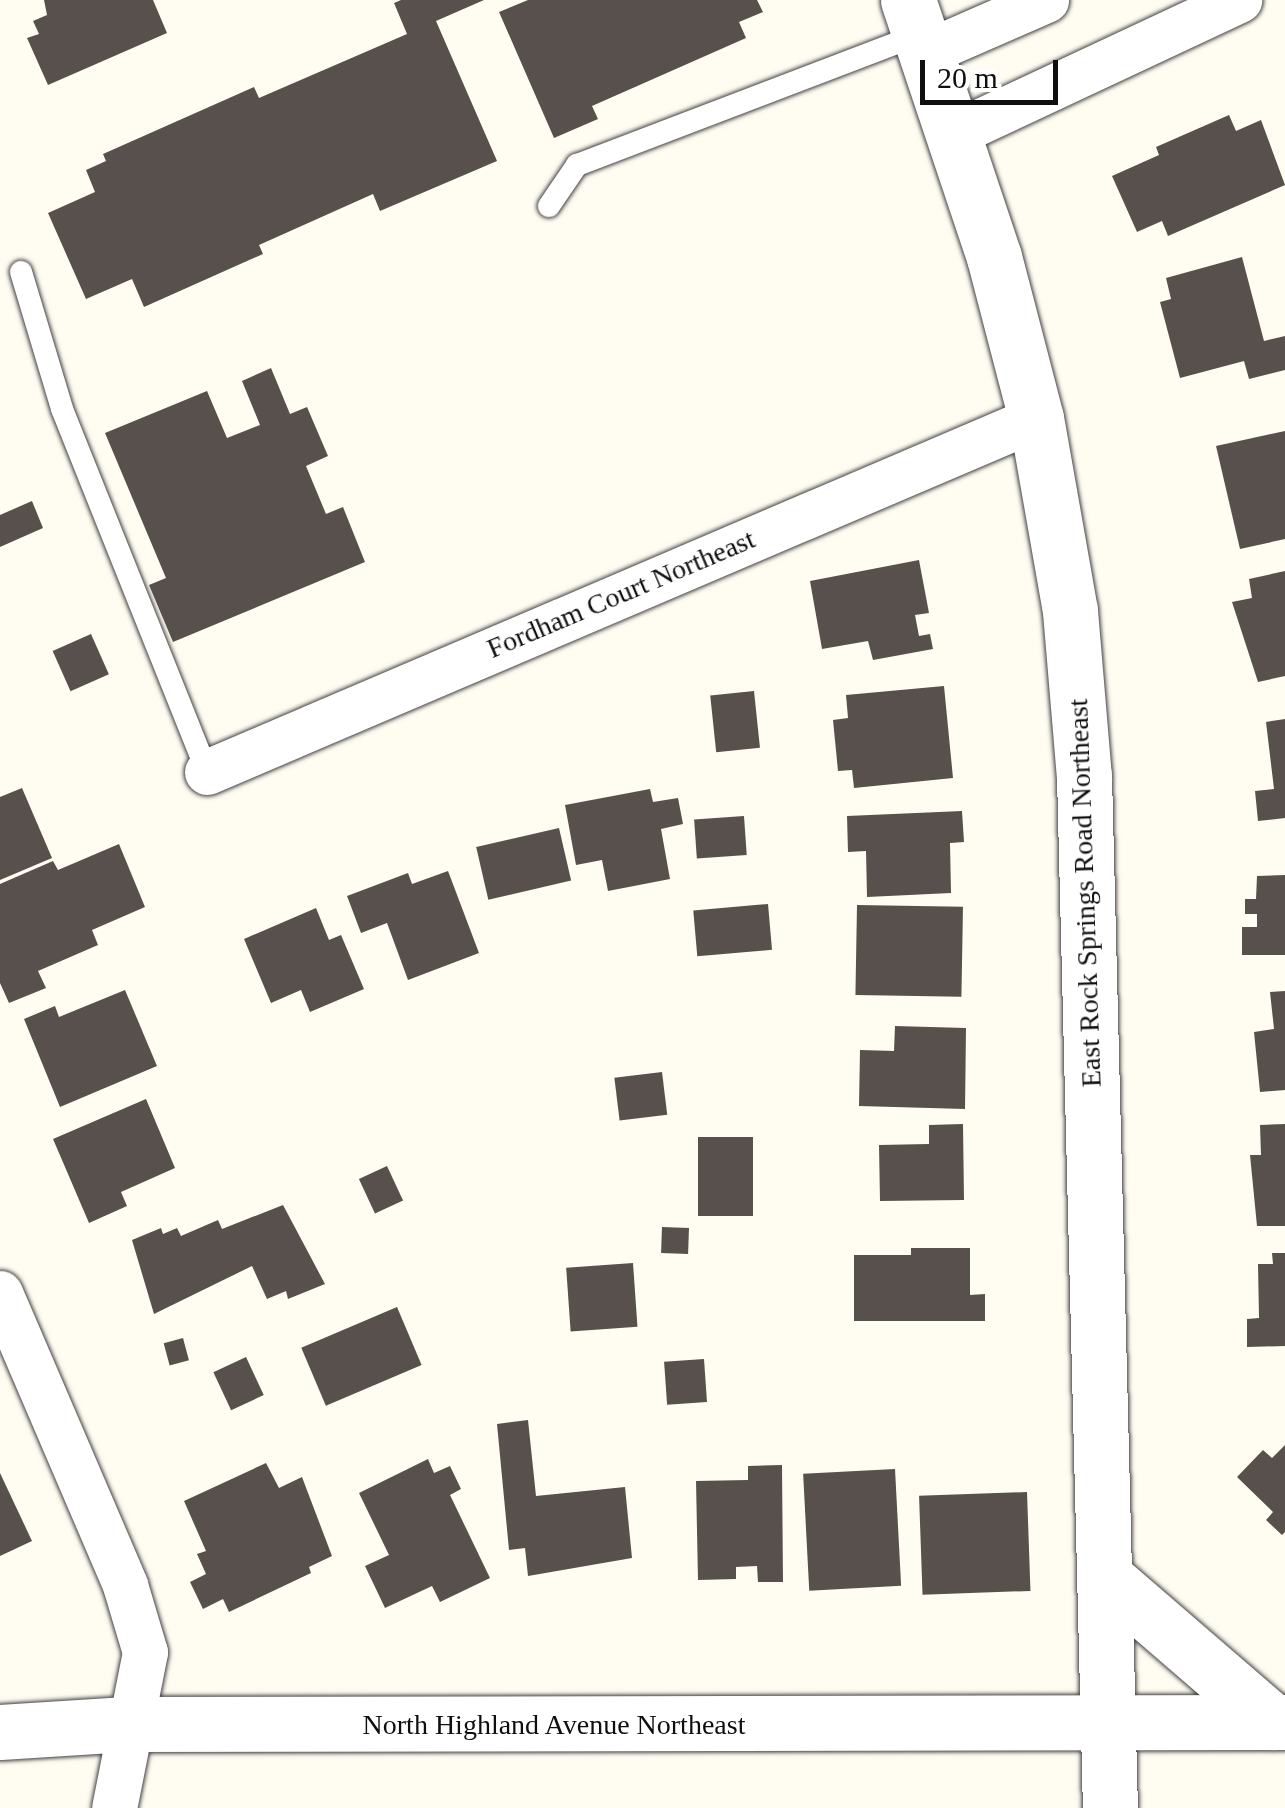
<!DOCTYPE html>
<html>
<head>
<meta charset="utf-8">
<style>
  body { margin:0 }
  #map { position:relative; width:1285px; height:1808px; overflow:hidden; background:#fffcf2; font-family:Georgia,serif }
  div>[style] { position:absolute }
  .building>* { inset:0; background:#58504c; transform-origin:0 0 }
  .roads { filter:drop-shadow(0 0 2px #424242) drop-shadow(0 0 2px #424242) }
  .service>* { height:22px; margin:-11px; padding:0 11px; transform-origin:11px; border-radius:11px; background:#fff }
  .minor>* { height:45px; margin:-22.5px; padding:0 22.5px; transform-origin:22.5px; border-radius:22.5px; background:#fff }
  .tertiary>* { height:55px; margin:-27.5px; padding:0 27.5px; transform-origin:27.5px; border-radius:27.5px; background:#fff }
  span { translate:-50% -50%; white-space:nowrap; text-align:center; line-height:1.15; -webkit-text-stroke:10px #fff; paint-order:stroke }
  .street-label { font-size:28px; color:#0f0f0f }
  .scale { position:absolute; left:920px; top:60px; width:138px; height:45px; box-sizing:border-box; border:5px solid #0f0f0f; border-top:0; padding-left:12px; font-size:30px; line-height:35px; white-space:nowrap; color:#0f0f0f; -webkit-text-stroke:8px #fff; paint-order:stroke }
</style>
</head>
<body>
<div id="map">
  <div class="building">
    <div style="clip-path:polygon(44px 0,153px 0,167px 33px,48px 85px,27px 38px,39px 34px,33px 21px,47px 15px)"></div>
    <div style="clip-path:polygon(401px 0,484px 0,436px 21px,497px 161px,380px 211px,373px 194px,259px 245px,263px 254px,144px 307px,132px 279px,86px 299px,48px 213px,95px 192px,86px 170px,106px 161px,103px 154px,254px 87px,259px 98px,407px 34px,394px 3px)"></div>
    <div style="clip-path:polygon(528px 0,757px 0,763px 12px,739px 22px,746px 38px,592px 106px,598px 119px,554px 138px,499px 12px)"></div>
    <div style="clip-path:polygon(1229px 115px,1236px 131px,1261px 120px,1285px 185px,1168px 236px,1162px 221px,1137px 232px,1112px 176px,1159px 155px,1156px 147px)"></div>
    <div style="clip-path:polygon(1242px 257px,1264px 341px,1285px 336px,1285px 370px,1249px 379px,1244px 361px,1180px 378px,1160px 302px,1171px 299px,1166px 278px)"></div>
    <div style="clip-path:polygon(271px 368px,290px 414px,307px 407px,328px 456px,306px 466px,326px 514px,343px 507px,365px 562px,173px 642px,149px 585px,166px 578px,105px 433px,207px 391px,227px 438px,260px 425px,242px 381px)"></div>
    <div style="clip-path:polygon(1285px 431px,1285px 539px,1240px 549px,1216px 446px)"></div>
    <div style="clip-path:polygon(32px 501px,43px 528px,0 547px,0 515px)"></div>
    <div style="clip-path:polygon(919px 560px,929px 613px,915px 615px,919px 636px,930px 634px,933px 649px,873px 660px,868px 641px,822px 649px,810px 581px)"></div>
    <div style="clip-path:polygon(1285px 571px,1285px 676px,1258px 682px,1232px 602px,1252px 598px,1249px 579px)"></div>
    <div style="left:91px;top:634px;width:44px;height:42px;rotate:66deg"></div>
    <div style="clip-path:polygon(944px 686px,953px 778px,854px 788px,852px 770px,838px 771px,833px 720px,848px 718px,846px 695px)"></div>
    <div style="left:754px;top:691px;width:57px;height:44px;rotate:84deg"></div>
    <div style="clip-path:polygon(1285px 719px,1285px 818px,1258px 821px,1255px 791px,1274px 789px,1266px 722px)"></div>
    <div style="clip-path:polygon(22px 788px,52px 858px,0 880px,0 797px)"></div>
    <div style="clip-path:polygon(650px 789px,653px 802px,678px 798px,683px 824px,661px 829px,670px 879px,608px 891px,602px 860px,576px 865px,565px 805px)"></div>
    <div style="clip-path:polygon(962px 811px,964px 842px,950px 843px,951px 893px,867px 897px,866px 851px,848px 852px,847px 816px)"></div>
    <div style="left:744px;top:816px;width:39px;height:50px;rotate:86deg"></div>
    <div style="left:559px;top:828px;width:54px;height:85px;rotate:77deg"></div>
    <div style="clip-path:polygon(119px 844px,145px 907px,92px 930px,98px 945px,38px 971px,46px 988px,9px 1003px,0 983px,0 884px,53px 861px,58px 870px)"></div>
    <div style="clip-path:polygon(448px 871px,479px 953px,408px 980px,387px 923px,361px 933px,347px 896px,408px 873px,412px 884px)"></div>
    <div style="clip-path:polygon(1285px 875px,1285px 955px,1242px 955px,1242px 927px,1257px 927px,1257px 914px,1245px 914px,1245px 899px,1256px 899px,1257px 876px)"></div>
    <div style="left:768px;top:904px;width:46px;height:75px;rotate:85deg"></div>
    <div style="left:857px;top:905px;width:106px;height:90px;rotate:1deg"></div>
    <div style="clip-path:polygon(316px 908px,329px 940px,341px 935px,364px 989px,310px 1012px,301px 990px,271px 1003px,244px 939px)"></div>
    <div style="clip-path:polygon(125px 990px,157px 1066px,60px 1107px,24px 1019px,55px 1006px,59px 1017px)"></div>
    <div style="clip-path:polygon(1285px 991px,1285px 1090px,1260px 1092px,1254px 1032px,1274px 1029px,1270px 992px)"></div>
    <div style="clip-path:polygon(895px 1026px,966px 1028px,965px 1109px,859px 1106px,860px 1050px,894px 1051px)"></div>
    <div style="left:662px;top:1072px;width:43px;height:48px;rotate:83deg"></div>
    <div style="clip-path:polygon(146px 1099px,175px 1168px,121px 1192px,127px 1206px,89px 1223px,53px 1139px)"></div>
    <div style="clip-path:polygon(963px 1124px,964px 1200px,880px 1201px,879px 1145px,929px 1144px,929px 1125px)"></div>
    <div style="clip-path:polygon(1285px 1124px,1285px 1226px,1257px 1226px,1250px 1155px,1261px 1155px,1260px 1125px)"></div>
    <div style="left:698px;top:1137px;width:55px;height:79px"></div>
    <div style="left:387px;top:1166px;width:38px;height:31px;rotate:65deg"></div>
    <div style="clip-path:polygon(283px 1205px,325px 1284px,288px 1299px,286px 1291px,267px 1299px,252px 1266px,154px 1314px,132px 1240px,161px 1228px,163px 1234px,177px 1228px,181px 1236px,218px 1220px,222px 1229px)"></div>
    <div style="left:662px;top:1227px;width:27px;height:26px;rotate:2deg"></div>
    <div style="clip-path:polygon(911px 1248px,970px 1248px,970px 1295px,985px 1294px,985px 1321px,854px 1321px,854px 1255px,911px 1255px)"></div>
    <div style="clip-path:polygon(1272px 1253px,1285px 1253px,1285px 1346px,1247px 1347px,1247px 1319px,1259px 1318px,1258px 1264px,1273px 1264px)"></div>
    <div style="left:633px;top:1263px;width:64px;height:67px;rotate:86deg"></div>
    <div style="left:397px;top:1307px;width:63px;height:104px;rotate:67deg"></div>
    <div style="left:183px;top:1338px;width:23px;height:20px;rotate:75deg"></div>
    <div style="left:246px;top:1357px;width:42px;height:36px;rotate:65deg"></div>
    <div style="left:704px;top:1359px;width:43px;height:40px;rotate:86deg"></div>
    <div style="clip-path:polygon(528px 1420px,536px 1496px,625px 1487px,632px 1558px,528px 1576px,525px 1548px,509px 1550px,497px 1424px)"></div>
    <div style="clip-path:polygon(1285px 1445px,1285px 1532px,1282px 1535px,1266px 1520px,1273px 1512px,1237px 1477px,1263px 1450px,1272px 1458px)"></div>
    <div style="clip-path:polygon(428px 1459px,434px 1473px,450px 1466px,461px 1489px,450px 1495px,490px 1578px,440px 1602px,432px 1586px,385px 1608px,365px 1566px,389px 1555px,359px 1493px)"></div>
    <div style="clip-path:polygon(266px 1463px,279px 1488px,302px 1477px,332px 1556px,309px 1567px,311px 1573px,229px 1612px,223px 1599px,203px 1609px,190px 1582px,206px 1574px,197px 1554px,206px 1551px,184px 1501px)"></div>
    <div style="clip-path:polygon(782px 1465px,783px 1582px,758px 1582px,757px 1566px,736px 1567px,736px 1579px,698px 1580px,696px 1481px,748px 1480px,748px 1466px)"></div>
    <div style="left:895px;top:1469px;width:117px;height:92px;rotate:87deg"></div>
    <div style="clip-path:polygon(0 1473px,32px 1541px,0 1556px)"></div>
    <div style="left:1027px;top:1492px;width:99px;height:108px;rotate:88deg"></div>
  </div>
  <div class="roads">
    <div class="service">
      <div style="left:549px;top:206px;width:50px;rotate:-55.7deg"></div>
      <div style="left:577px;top:165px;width:367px;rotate:-20.9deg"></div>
      <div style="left:21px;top:272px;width:143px;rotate:73.3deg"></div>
      <div style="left:62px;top:409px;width:391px;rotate:68.2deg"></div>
    </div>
    <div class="minor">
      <div style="left:927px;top:52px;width:130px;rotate:-23.6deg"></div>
      <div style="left:955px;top:133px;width:314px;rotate:-25.1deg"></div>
      <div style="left:207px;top:772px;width:901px;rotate:-23.12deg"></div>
      <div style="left:0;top:1293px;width:318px;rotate:66.8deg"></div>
      <div style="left:125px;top:1585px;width:70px;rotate:73.4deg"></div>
      <div style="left:145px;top:1652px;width:159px;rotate:101.2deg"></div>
    </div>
    <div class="tertiary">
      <div style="left:908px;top:0;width:271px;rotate:71.5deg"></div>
      <div style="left:994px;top:257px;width:166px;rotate:75.4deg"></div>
      <div style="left:1036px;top:418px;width:196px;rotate:80deg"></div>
      <div style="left:1070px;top:611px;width:166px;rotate:85.2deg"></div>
      <div style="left:1084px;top:776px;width:1032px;rotate:88.56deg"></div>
      <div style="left:1105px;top:1577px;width:222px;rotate:40.8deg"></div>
      <div style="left:0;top:1732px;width:127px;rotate:-3.6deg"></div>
      <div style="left:127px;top:1724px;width:1158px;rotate:-0.1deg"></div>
    </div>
  </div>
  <div class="street-label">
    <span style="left:621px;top:594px;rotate:-23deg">Fordham Court Northeast</span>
    <span style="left:1085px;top:893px;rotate:-92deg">East Rock Springs Road Northeast</span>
    <span style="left:554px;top:1725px">North Highland Avenue Northeast</span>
  </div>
  <div class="scale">20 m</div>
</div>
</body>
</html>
